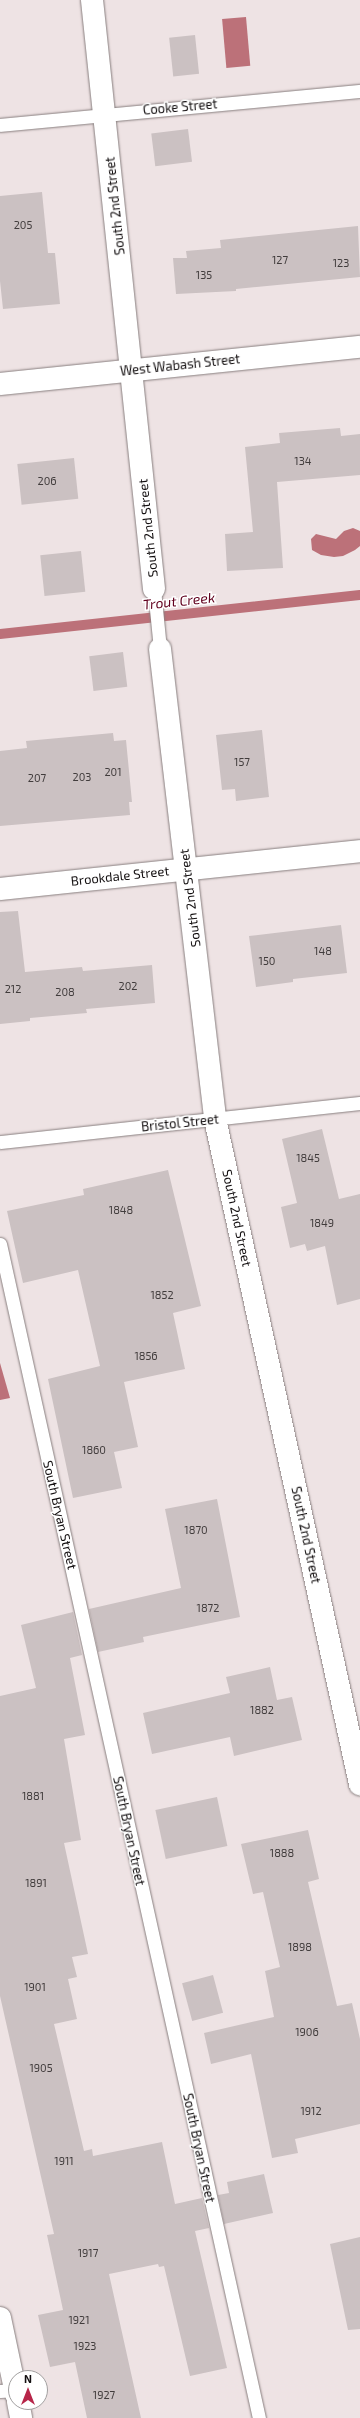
<!DOCTYPE html>
<html>
<head>
<meta charset="utf-8">
<style>
  body { margin:0 }
  #map { position:relative; width:360px; height:2418px; overflow:hidden; background:#eee3e4; font-family:"Exo 2",sans-serif }
  div>[style] { position:absolute }
  .water>* { inset:0; background:#bc7179; transform-origin:0 0 }
  .stream>* { height:10px; margin:-5px; padding:0 5px; transform-origin:5px; border-radius:5px; background:#bc7179 }
  .building>* { inset:0; background:#cbc1c2; transform-origin:0 0 }
  .roads { filter:drop-shadow(0 0 1px #887f7f) drop-shadow(0 0 1px #887f7f) }
  .lane>* { height:13px; margin:-6.5px; padding:0 6.5px; transform-origin:6.5px; border-radius:6.5px; background:#fff }
  .street>* { height:22px; margin:-11px; padding:0 11px; transform-origin:11px; border-radius:11px; background:#fff }
  span { translate:-50% -50%; white-space:nowrap; text-align:center; line-height:1.15; -webkit-text-stroke:3px #fff; paint-order:stroke }
  .number-label { font-size:11px; color:#413c3c }
  .number-label span { -webkit-text-stroke-width:0 }
  .street-label { font-size:13px; color:#130f10 }
  .water-label { font-size:14px; color:#61001e; font-style:italic }
  .north { position:absolute; left:8px; top:2370px; width:40px; height:40px; box-sizing:border-box; background:#fff; border:1px solid #a19f9f; border-radius:50%; rotate:0deg; font-size:11px; font-weight:700; line-height:16px; text-align:center; color:#130f10 }
  .north::after { content:''; display:block; margin:auto; width:14px; height:18px; background:#b72549; clip-path:polygon(50% 0,100% 100%,50% 72%,0 100%) }
</style>
</head>
<body>
<div id="map">
  <div class="water">
    <div style="left:246px;top:17px;width:49px;height:24px;rotate:85deg"></div>
    <div style="clip-path:polygon(353px 528px,360px 531px,360px 546px,355px 550px,343px 556px,334px 557px,321px 555px,312px 550px,311px 539px,316px 534px,336px 539px,344px 531px)"></div>
    <div style="clip-path:polygon(0 1363px,10px 1398px,0 1400px)"></div>
  </div>
  <div class="stream">
    <div style="left:0;top:634px;width:362px;rotate:-6.2deg"></div>
  </div>
  <div class="building">
    <div style="left:195px;top:35px;width:39px;height:26px;rotate:84deg"></div>
    <div style="left:188px;top:129px;width:33px;height:37px;rotate:83deg"></div>
    <div style="clip-path:polygon(42px 192px,48px 253px,55px 253px,60px 304px,3px 309px,0 281px,0 196px)"></div>
    <div style="clip-path:polygon(358px 226px,360px 277px,236px 289px,236px 291px,176px 294px,173px 258px,187px 258px,186px 251px,221px 248px,220px 240px)"></div>
    <div style="clip-path:polygon(340px 428px,341px 436px,360px 434px,360px 475px,277px 482px,283px 568px,227px 571px,225px 534px,253px 532px,245px 447px,280px 443px,279px 433px)"></div>
    <div style="left:74px;top:458px;width:41px;height:57px;rotate:84deg"></div>
    <div style="left:81px;top:551px;width:41px;height:41px;rotate:84deg"></div>
    <div style="left:123px;top:652px;width:35px;height:34px;rotate:83deg"></div>
    <div style="clip-path:polygon(262px 730px,269px 797px,236px 801px,235px 789px,222px 790px,216px 735px)"></div>
    <div style="clip-path:polygon(113px 733px,114px 741px,126px 740px,132px 802px,129px 802px,130px 815px,0 826px,0 751px,27px 748px,26px 741px)"></div>
    <div style="clip-path:polygon(18px 911px,25px 972px,82px 967px,83px 971px,152px 965px,155px 1003px,86px 1009px,87px 1013px,30px 1018px,30px 1021px,0 1024px,0 912px)"></div>
    <div style="clip-path:polygon(341px 925px,347px 973px,293px 979px,293px 982px,256px 987px,249px 936px)"></div>
    <div style="clip-path:polygon(322px 1129px,339px 1199px,360px 1194px,360px 1299px,337px 1305px,325px 1246px,307px 1251px,305px 1244px,290px 1248px,281px 1207px,297px 1203px,282px 1139px)"></div>
    <div style="clip-path:polygon(168px 1170px,201px 1306px,173px 1313px,185px 1369px,124px 1382px,138px 1447px,114px 1452px,122px 1488px,73px 1498px,48px 1379px,100px 1366px,78px 1270px,23px 1283px,7px 1211px,84px 1195px,83px 1189px)"></div>
    <div style="clip-path:polygon(217px 1499px,240px 1617px,143px 1637px,144px 1642px,98px 1652px,89px 1609px,181px 1588px,165px 1509px)"></div>
    <div style="clip-path:polygon(73px 1612px,82px 1655px,70px 1658px,85px 1735px,64px 1739px,81px 1840px,64px 1843px,88px 1954px,72px 1957px,77px 1977px,68px 1979px,77px 2019px,54px 2024px,84px 2151px,92px 2149px,93px 2156px,162px 2142px,175px 2204px,202px 2198px,209px 2228px,195px 2231px,227px 2368px,190px 2376px,164px 2266px,159px 2267px,158px 2264px,109px 2274px,141px 2418px,87px 2418px,75px 2362px,50px 2367px,38px 2315px,63px 2310px,47px 2235px,54px 2234px,0 1996px,0 1696px,36px 1688px,21px 1625px)"></div>
    <div style="clip-path:polygon(270px 1667px,277px 1700px,292px 1697px,302px 1740px,234px 1756px,230px 1737px,152px 1754px,143px 1713px,230px 1693px,226px 1677px)"></div>
    <div style="left:217px;top:1797px;width:50px;height:63px;rotate:78deg"></div>
    <div style="clip-path:polygon(308px 1830px,319px 1879px,308px 1882px,337px 2006px,352px 2003px,360px 2039px,360px 2124px,295px 2139px,298px 2153px,272px 2158px,251px 2054px,211px 2064px,204px 2033px,274px 2017px,265px 1971px,280px 1967px,263px 1892px,253px 1894px,241px 1844px)"></div>
    <div style="left:213px;top:1975px;width:39px;height:32px;rotate:75deg"></div>
    <div style="clip-path:polygon(264px 2174px,273px 2213px,224px 2224px,218px 2195px,229px 2193px,227px 2182px)"></div>
    <div style="clip-path:polygon(360px 2237px,360px 2329px,348px 2330px,330px 2244px)"></div>
  </div>
  <div class="roads">
    <div class="lane">
      <div style="left:0;top:125px;width:362px;rotate:-5.4deg"></div>
      <div style="left:154px;top:589px;width:60px;rotate:84.3deg"></div>
      <div style="left:0;top:1142px;width:362px;rotate:-6.2deg"></div>
      <div style="left:0;top:1244px;width:1202px;rotate:77.56deg"></div>
      <div style="left:0;top:2391px;width:15px;rotate:-4deg"></div>
    </div>
    <div class="street">
      <div style="left:92px;top:0;width:592px;rotate:83.99deg"></div>
      <div style="left:0;top:384px;width:362px;rotate:-5.9deg"></div>
      <div style="left:160px;top:649px;width:473px;rotate:83.3deg"></div>
      <div style="left:215px;top:1119px;width:681px;rotate:77.7deg"></div>
      <div style="left:0;top:889px;width:362px;rotate:-6deg"></div>
      <div style="left:0;top:2318px;width:78px;rotate:78.1deg"></div>
      <div style="left:18px;top:2402px;width:16px;rotate:79deg"></div>
    </div>
  </div>
  <div class="number-label">
    <span style="left:23px;top:225px">205</span>
    <span style="left:280px;top:260px">127</span>
    <span style="left:341px;top:263px">123</span>
    <span style="left:204px;top:275px">135</span>
    <span style="left:303px;top:461px">134</span>
    <span style="left:47px;top:481px">206</span>
    <span style="left:242px;top:762px">157</span>
    <span style="left:113px;top:772px">201</span>
    <span style="left:82px;top:777px">203</span>
    <span style="left:37px;top:778px">207</span>
    <span style="left:323px;top:951px">148</span>
    <span style="left:267px;top:961px">150</span>
    <span style="left:128px;top:986px">202</span>
    <span style="left:13px;top:989px">212</span>
    <span style="left:65px;top:992px">208</span>
    <span style="left:308px;top:1158px">1845</span>
    <span style="left:121px;top:1210px">1848</span>
    <span style="left:322px;top:1223px">1849</span>
    <span style="left:162px;top:1295px">1852</span>
    <span style="left:146px;top:1356px">1856</span>
    <span style="left:94px;top:1450px">1860</span>
    <span style="left:196px;top:1530px">1870</span>
    <span style="left:208px;top:1608px">1872</span>
    <span style="left:262px;top:1710px">1882</span>
    <span style="left:33px;top:1796px">1881</span>
    <span style="left:282px;top:1853px">1888</span>
    <span style="left:36px;top:1883px">1891</span>
    <span style="left:300px;top:1947px">1898</span>
    <span style="left:35px;top:1987px">1901</span>
    <span style="left:307px;top:2032px">1906</span>
    <span style="left:41px;top:2068px">1905</span>
    <span style="left:311px;top:2111px">1912</span>
    <span style="left:64px;top:2161px">1911</span>
    <span style="left:88px;top:2253px">1917</span>
    <span style="left:79px;top:2320px">1921</span>
    <span style="left:85px;top:2346px">1923</span>
    <span style="left:104px;top:2395px">1927</span>
  </div>
  <div class="street-label">
    <span style="left:180px;top:107px;rotate:-5deg">Cooke Street</span>
    <span style="left:115px;top:206px;rotate:-96deg">South 2nd Street</span>
    <span style="left:180px;top:365px;rotate:-6deg">West Wabash Street</span>
    <span style="left:148px;top:528px;rotate:-96deg">South 2nd Street</span>
    <span style="left:120px;top:876px;rotate:-6deg">Brookdale Street</span>
    <span style="left:190px;top:898px;rotate:-97deg">South 2nd Street</span>
    <span style="left:180px;top:1123px;rotate:-6deg">Bristol Street</span>
    <span style="left:237px;top:1218px;rotate:78deg">South 2nd Street</span>
    <span style="left:60px;top:1515px;rotate:77deg">South Bryan Street</span>
    <span style="left:306px;top:1535px;rotate:78deg">South 2nd Street</span>
    <span style="left:129px;top:1831px;rotate:78deg">South Bryan Street</span>
    <span style="left:199px;top:2148px;rotate:78deg">South Bryan Street</span>
  </div>
  <div class="water-label">
    <span style="left:179px;top:601px;rotate:-6deg">Trout Creek</span>
  </div>
  <div class="north">N</div>
</div>
</body>
</html>
